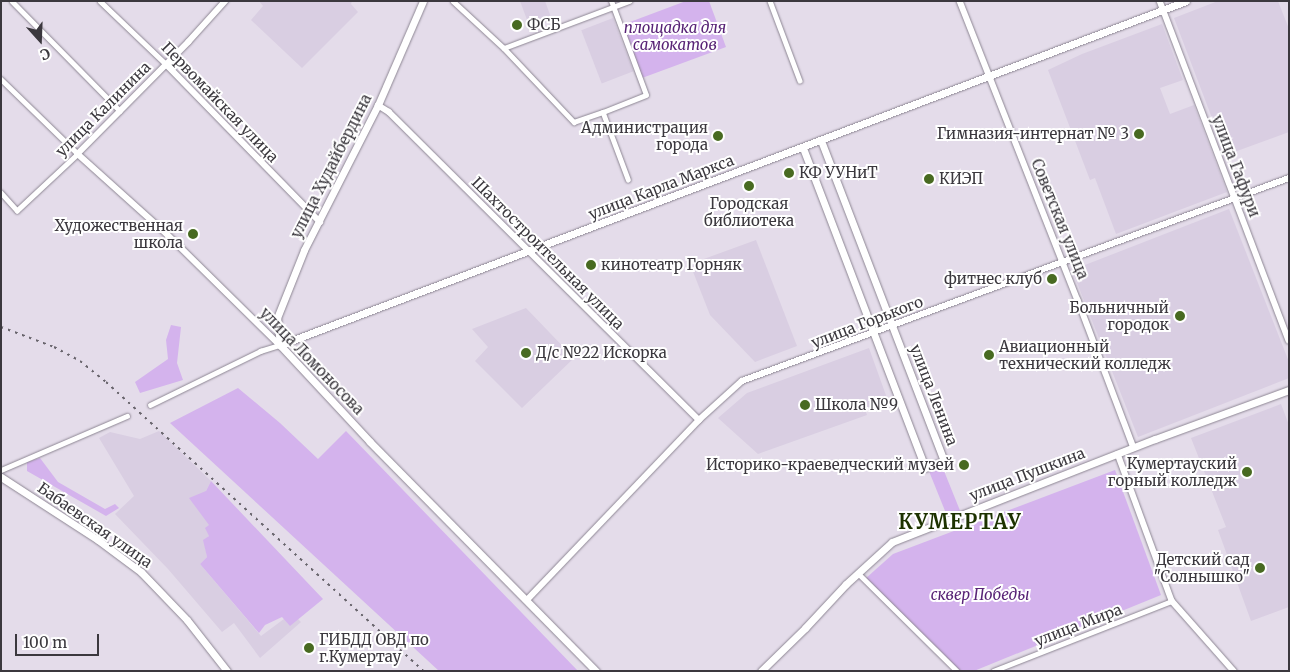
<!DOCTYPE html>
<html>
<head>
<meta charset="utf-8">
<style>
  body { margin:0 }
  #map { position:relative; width:1290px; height:672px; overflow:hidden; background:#e4dcea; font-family:Merriweather,serif }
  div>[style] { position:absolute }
  .built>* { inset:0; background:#d9cee2; transform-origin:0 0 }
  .green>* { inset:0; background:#d4b3ed; transform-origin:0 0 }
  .roads { filter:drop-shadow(0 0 1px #8d8693) drop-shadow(0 0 1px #8d8693) }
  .minor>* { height:4.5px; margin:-2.25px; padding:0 2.25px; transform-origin:2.25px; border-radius:2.25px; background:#fff }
  .tertiary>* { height:5.5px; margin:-2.75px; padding:0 2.75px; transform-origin:2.75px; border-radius:2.75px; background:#fff }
  .secondary>* { height:7px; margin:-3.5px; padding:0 3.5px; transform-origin:3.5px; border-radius:3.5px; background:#fff }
  .rail>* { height:2px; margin-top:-1px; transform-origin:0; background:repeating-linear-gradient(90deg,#68646c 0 2.5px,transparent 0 7.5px) }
  .dots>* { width:14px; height:14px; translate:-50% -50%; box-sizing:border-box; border:2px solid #fff; border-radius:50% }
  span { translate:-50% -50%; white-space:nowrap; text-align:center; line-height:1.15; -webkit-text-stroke:4px #fff; paint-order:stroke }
  .poi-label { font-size:15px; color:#3b383e }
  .left { translate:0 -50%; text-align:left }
  .right { translate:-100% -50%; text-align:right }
  .park-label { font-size:15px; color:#582376; font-style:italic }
  .street-label { font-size:15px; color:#3b383e }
  .district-label { font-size:20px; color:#1d3200; font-weight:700; letter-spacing:1px }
  .frame { position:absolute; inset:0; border:2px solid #3b383e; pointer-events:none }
  .north { position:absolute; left:15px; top:15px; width:50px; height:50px; -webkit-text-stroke:4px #fff; paint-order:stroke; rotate:160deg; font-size:14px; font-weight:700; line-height:20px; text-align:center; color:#3b383e }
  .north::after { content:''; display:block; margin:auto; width:18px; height:22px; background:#3b383e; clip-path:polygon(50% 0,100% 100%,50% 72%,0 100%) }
  .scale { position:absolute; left:15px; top:634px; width:84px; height:22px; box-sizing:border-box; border:2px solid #3b383e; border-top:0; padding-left:6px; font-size:15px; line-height:18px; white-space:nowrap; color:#3b383e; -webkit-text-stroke:4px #fff; paint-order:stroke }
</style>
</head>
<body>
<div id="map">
  <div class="built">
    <div style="clip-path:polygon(259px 1px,352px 1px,351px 4px,358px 12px,302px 68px,251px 20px,263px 6px)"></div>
    <div style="clip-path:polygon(520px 1px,545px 1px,552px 20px,530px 28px)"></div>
    <div style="clip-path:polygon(1218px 1px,1278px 1px,1289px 29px,1289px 132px,1226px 155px,1174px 18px)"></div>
    <div style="left:613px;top:18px;width:57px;height:34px;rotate:69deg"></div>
    <div style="clip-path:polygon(1162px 24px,1183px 80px,1160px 88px,1170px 114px,1194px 105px,1227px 192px,1116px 234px,1095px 178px,1090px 180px,1048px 70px,1082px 54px)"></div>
    <div style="clip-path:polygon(1229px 209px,1289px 362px,1289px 378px,1138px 437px,1072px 270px)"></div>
    <div style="clip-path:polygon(756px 240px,797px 346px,755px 362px,710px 315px,690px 264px)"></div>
    <div style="clip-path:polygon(526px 308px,574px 358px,522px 408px,475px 361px,488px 347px,472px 329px)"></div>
    <div style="clip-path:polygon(869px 348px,888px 401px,865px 409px,867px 415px,758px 454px,718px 418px,747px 393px)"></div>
    <div style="clip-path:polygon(1281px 404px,1289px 425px,1289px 607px,1251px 621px,1218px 530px,1226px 527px,1191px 438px)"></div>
    <div style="clip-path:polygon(159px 431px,211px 481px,206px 491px,210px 525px,209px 536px,204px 540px,207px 557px,200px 564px,261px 636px,292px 613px,301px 622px,260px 658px,234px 623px,222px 632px,168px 569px,115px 514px,134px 496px,99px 438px,110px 432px,140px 439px)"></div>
  </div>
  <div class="green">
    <div style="clip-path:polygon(686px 1px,709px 1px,726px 47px,642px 78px,622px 25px)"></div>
    <div style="clip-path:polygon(171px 325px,181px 327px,177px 363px,183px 380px,140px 393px,135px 382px,168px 359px,166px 340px)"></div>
    <div style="clip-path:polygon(238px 388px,280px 423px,318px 459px,346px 431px,578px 671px,439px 671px,170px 423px)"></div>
    <div style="clip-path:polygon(40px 458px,58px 482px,105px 509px,115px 504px,119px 508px,106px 516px,27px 471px,27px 462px)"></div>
    <div style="left:942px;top:466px;width:48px;height:14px;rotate:68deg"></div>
    <div style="clip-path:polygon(1115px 470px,1161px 595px,974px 671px,958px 671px,865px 579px,893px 554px)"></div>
    <div style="clip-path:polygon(211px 481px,323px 599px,290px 626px,282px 617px,265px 625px,259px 633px,200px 564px,207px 557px,203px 540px,209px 536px,205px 528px,209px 525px,189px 498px,206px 491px)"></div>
  </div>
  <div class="roads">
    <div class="minor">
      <div style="left:12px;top:1px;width:154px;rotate:45.5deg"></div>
      <div style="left:100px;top:1px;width:91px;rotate:43.7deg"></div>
      <div style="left:453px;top:1px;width:69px;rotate:42.7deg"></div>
      <div style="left:504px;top:48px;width:102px;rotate:46.6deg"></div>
      <div style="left:574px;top:122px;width:31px;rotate:-19deg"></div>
      <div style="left:603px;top:112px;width:72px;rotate:69.5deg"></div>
      <div style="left:770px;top:1px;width:85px;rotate:69.4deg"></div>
      <div style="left:504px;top:48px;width:134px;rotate:-20.6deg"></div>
      <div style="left:1px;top:79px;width:107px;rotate:44.2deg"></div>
      <div style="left:78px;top:154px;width:83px;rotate:136.9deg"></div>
      <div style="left:17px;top:211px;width:24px;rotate:-132deg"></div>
      <div style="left:603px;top:112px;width:46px;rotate:-21.6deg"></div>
      <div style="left:646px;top:95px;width:100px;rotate:-110.4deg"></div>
      <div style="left:150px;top:405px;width:123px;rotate:-26.1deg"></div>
      <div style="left:260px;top:351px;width:21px;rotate:-17deg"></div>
      <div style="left:1px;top:470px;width:137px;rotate:-23.2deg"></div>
      <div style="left:859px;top:574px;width:138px;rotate:44.7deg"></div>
      <div style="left:993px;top:671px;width:192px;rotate:-21.4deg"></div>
    </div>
    <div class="tertiary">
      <div style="left:226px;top:1px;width:55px;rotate:132.1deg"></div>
      <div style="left:189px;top:42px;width:158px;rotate:134.7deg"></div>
      <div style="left:78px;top:154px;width:120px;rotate:42deg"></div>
      <div style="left:167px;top:234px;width:158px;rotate:44.5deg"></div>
      <div style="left:960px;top:1px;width:321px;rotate:68.5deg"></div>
      <div style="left:1078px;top:300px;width:158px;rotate:69.3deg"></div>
      <div style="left:1160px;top:1px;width:363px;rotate:69.2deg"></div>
      <div style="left:166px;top:64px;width:221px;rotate:45.7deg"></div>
      <div style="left:378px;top:105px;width:13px;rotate:32deg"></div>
      <div style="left:389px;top:112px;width:437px;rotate:44.8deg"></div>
      <div style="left:1118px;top:454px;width:157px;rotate:69.8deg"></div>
      <div style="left:1172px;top:601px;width:94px;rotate:48.5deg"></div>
      <div style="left:527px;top:600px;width:249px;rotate:-46.3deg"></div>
      <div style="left:699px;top:420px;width:58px;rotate:-42.2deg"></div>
      <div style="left:742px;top:381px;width:583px;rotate:-20.36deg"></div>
    </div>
    <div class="secondary">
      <div style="left:803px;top:148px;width:342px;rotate:69.1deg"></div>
      <div style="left:925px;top:468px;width:20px;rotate:-20deg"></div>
      <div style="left:944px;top:461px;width:343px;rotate:-111deg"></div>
      <div style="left:280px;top:345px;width:969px;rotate:-20.79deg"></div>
      <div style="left:280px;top:345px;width:132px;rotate:47.1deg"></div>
      <div style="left:370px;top:442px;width:322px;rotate:45.4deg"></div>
      <div style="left:280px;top:345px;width:27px;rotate:-96deg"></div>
      <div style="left:277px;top:318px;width:73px;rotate:-68.3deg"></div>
      <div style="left:304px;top:250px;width:163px;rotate:-63deg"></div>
      <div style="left:378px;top:105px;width:113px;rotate:-66.6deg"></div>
      <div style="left:1px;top:477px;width:116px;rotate:33deg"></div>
      <div style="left:98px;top:540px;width:54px;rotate:36.7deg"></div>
      <div style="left:141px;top:572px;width:66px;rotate:46.2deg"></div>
      <div style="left:187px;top:620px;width:65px;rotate:51.9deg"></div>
      <div style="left:761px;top:671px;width:62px;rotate:-44.3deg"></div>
      <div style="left:805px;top:628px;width:60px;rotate:-47deg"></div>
      <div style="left:846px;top:584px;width:62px;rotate:-42.4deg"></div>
      <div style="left:892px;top:542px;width:282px;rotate:-21.4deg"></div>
      <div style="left:1155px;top:439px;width:143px;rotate:-20.1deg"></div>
    </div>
  </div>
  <div class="rail">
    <div style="left:1px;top:327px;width:57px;rotate:20.7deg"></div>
    <div style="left:54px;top:347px;width:30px;rotate:28deg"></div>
    <div style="left:80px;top:361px;width:33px;rotate:39deg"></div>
    <div style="left:106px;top:382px;width:430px;rotate:42.3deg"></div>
  </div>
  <div class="dots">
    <div style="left:517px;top:25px;background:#486a21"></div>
    <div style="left:1139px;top:134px;background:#486a21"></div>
    <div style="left:718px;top:136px;background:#486a21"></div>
    <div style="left:789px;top:173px;background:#486a21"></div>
    <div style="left:929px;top:179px;background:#486a21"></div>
    <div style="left:749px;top:186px;background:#486a21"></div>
    <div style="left:193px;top:234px;background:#486a21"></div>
    <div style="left:591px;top:265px;background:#486a21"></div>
    <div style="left:1052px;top:279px;background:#486a21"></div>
    <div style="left:1180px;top:316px;background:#486a21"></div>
    <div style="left:526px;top:353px;background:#486a21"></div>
    <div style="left:989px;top:355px;background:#486a21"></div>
    <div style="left:805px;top:405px;background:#486a21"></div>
    <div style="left:964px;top:465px;background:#486a21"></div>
    <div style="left:1247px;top:472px;background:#486a21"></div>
    <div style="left:1260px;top:568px;background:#486a21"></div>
    <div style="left:309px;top:648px;background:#486a21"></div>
  </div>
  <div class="poi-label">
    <span class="left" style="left:527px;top:25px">ФСБ</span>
    <span class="right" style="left:708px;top:136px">Администрация<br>города</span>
    <span class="right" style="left:1129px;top:134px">Гимназия-интернат № 3</span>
    <span class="left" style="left:799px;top:173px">КФ УУНиТ</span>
    <span class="left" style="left:939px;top:179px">КИЭП</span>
    <span style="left:749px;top:212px">Городская<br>библиотека</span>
    <span class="right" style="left:183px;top:234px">Художественная<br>школа</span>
    <span class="left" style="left:601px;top:265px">кинотеатр Горняк</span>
    <span class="right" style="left:1042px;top:279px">фитнес клуб</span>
    <span class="right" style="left:1169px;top:316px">Больничный<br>городок</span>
    <span class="left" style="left:999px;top:355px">Авиационный<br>технический колледж</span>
    <span class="left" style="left:536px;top:353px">Д/с №22 Искорка</span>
    <span class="left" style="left:815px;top:405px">Школа №9</span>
    <span class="right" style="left:1237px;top:472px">Кумертауский<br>горный колледж</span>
    <span class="right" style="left:954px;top:465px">Историко-краеведческий музей</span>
    <span class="right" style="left:1250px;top:568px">Детский сад<br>"Солнышко"</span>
    <span class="left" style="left:319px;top:648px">ГИБДД ОВД по<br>г.Кумертау</span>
  </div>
  <div class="park-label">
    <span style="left:675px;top:36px">площадка для<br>самокатов</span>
    <span style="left:980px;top:595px">сквер Победы</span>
  </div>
  <div class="street-label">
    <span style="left:220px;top:102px;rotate:46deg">Первомайская улица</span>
    <span style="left:103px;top:109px;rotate:-45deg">улица Калинина</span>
    <span style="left:331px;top:166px;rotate:-63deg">улица Худайбердина</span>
    <span style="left:1236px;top:166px;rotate:69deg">улица Гафури</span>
    <span style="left:661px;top:187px;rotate:-21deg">улица Карла Маркса</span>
    <span style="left:1060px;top:219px;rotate:68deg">Советская улица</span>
    <span style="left:548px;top:253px;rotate:45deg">Шахтостроительная улица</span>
    <span style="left:867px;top:322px;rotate:-21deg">улица Горького</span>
    <span style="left:312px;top:361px;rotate:46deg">улица Ломоносова</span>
    <span style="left:934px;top:395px;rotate:69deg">улица Ленина</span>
    <span style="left:1027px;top:474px;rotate:-21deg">улица Пушкина</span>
    <span style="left:95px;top:525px;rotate:35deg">Бабаевская улица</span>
    <span style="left:1078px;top:625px;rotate:-21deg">улица Мира</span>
  </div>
  <div class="district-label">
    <span style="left:960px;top:521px">КУМЕРТАУ</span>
  </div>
  <div class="frame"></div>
  <div class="north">С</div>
  <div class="scale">100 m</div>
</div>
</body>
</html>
